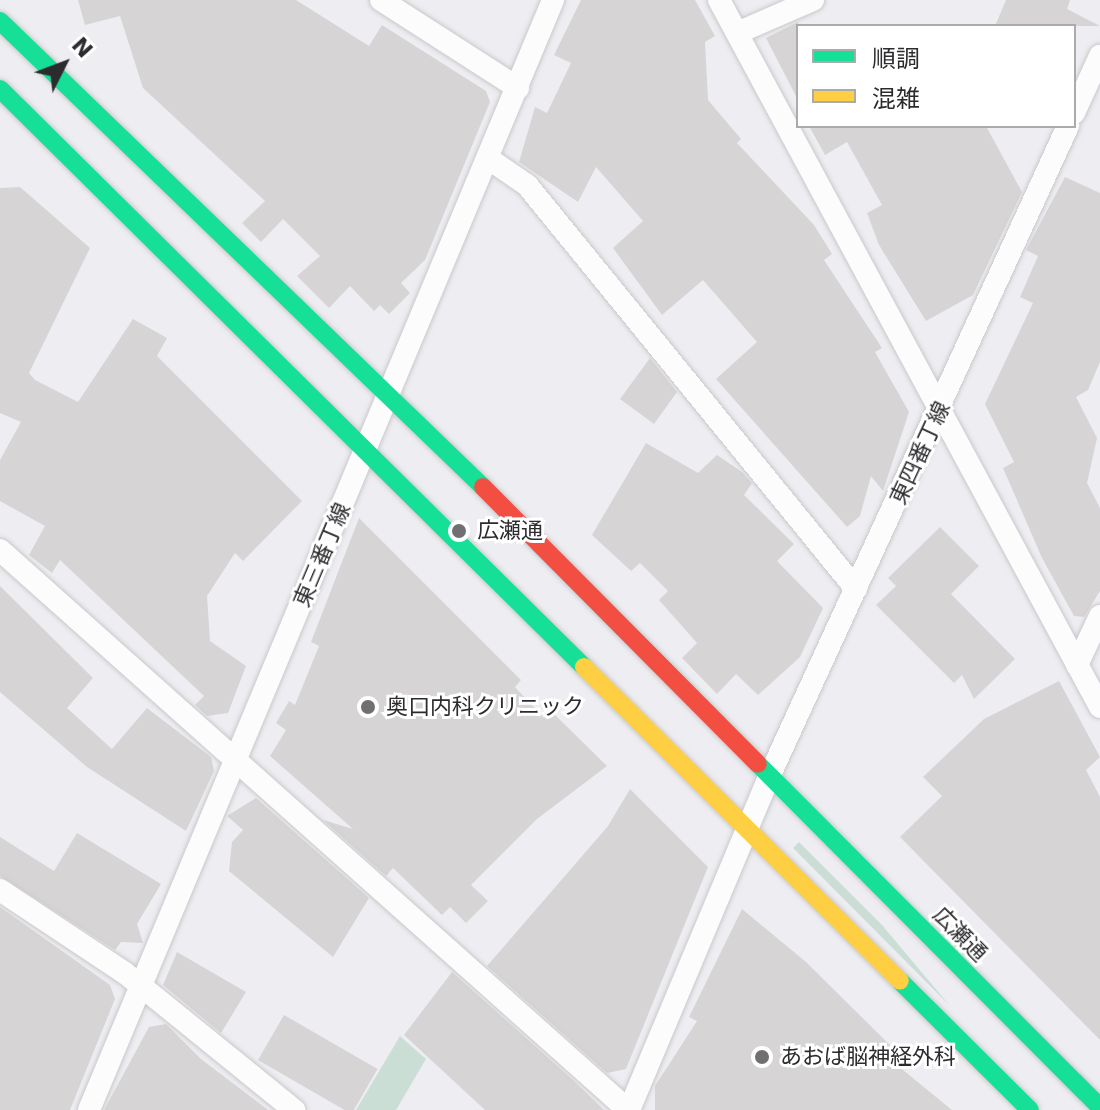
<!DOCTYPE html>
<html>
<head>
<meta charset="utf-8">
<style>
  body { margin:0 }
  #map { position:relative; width:1100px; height:1110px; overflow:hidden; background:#eeeef2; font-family:"DejaVu Sans","Noto Sans JP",sans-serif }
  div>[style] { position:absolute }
  .green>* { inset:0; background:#cbded5 }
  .building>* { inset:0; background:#d6d4d5; transform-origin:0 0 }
  .roads { filter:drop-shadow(0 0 2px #c9c9cc) drop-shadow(0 0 2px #c9c9cc) }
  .street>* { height:22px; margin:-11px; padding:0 11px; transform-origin:11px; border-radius:11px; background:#fcfcfd }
  .fast>* { height:18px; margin:-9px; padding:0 9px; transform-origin:9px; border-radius:9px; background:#16e098 }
  .slow>* { height:18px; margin:-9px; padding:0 9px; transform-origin:9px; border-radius:9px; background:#ffcf43 }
  .jam>* { height:18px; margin:-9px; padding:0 9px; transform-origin:9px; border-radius:9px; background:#f24e42 }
  .dots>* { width:22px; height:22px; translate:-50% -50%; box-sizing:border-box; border:4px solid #fff; border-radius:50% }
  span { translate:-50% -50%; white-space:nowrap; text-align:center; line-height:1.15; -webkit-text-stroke:6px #fff; paint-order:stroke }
  .street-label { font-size:22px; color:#2c2c2f }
  .poi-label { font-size:22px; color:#2c2c2f }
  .left { translate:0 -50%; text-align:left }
  .legend { position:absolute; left:796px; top:24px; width:280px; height:104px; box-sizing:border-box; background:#fff; border:2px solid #ababac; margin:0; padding:10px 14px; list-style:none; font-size:24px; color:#2c2c2f }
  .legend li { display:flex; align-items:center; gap:16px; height:40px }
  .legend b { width:40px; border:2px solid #ababac }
  .north { position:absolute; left:24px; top:24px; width:80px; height:80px; -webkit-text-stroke:6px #fff; paint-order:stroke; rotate:48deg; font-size:22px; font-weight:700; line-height:32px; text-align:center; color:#2c2c2f }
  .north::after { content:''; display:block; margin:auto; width:28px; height:36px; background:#2c2c2f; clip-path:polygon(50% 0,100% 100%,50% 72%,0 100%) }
</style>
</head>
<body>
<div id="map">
  <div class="green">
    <div style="clip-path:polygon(799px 842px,882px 925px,950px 1006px,793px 848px)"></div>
    <div style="clip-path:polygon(400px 1036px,426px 1059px,396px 1110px,356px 1110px)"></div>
  </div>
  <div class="building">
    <div style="clip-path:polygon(78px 0,296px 0,369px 46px,382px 25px,486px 91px,490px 102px,425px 260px,401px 283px,410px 293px,389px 314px,380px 305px,374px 311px,350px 286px,329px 308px,297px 276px,320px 256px,283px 219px,261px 242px,242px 223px,265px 201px,143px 88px,120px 16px,85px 25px)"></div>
    <div style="clip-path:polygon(581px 0,695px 0,715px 36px,705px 42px,708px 100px,741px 139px,737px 143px,814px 225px,832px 254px,824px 260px,882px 348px,875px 352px,909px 412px,883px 491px,871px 476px,860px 516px,847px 527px,716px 379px,757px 342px,703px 280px,662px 315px,613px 248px,643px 221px,596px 167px,578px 202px,519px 162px,535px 107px,547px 113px,571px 63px,554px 55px)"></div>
    <div style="clip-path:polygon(1006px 0,1070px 0,1067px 9px,1100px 26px,995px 26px)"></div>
    <div style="clip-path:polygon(798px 22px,798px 100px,766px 38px)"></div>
    <div style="clip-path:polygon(809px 126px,986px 126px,1022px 192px,973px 295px,926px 321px,879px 245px,867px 213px,882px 205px,847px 142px,825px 155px)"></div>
    <div style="clip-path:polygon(1065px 177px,1100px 193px,1100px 362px,1088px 390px,1076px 397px,1097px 438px,1087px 483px,1100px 508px,1100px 591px,1084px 617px,1074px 616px,1042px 558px,1003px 468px,1014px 462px,985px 404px,1033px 303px,1020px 297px,1038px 256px,1026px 250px)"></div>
    <div style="clip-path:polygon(20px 187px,90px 248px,29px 373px,35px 380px,78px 402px,133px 319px,167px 338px,157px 356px,302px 501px,243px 561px,235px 553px,207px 596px,210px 641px,246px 666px,228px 713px,207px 716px,195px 705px,204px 696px,60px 560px,52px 573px,29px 555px,45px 526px,0 501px,0 460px,21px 422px,0 413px,0 188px)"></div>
    <div style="clip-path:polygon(650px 358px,677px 392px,654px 424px,620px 399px)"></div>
    <div style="clip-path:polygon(646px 443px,698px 473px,717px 455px,742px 472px,752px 483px,744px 495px,794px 544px,777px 561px,823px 608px,800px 657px,758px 695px,736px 674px,717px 694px,682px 658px,697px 643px,659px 600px,668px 591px,640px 563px,631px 571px,592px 535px)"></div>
    <div style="clip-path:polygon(359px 518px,521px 680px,515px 687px,544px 718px,551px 711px,607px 766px,537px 819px,471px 885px,488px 901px,466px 923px,450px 907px,442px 915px,393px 868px,386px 876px,323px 820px,353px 829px,270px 756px,286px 730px,276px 723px,289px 701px,295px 705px,319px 646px,311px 642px)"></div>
    <div style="clip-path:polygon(940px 527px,979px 566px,951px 594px,1015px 659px,974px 699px,962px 675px,954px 683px,876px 605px,896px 586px,888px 578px)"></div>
    <div style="clip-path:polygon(0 586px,93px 678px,67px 708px,112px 749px,147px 708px,211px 757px,214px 771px,186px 831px,87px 767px,0 692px)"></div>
    <div style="clip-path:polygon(1059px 681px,1100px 757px,1086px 770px,1100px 797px,1100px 1040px,900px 837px,942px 796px,923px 777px,984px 719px)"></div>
    <div style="clip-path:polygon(630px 789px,708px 867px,626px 1069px,607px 1073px,487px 966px,608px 826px)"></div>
    <div style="clip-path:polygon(256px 798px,369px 898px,333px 957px,229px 871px,232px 842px,243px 830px,227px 816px)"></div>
    <div style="clip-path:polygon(77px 833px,161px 884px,137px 924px,143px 943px,121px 942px,115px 950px,0 876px,0 837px,54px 871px)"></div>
    <div style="clip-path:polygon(0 907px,110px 985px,115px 999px,70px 1110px,0 1110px)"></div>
    <div style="clip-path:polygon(742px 909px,806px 962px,903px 1058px,897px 1065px,952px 1110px,655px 1110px,655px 1086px,697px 1021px,689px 1017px)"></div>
    <div style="clip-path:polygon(177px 952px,246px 992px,221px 1033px,163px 985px)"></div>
    <div style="clip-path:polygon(452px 972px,573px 1080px,604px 1110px,485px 1110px,404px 1035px)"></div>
    <div style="left:284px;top:1015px;width:108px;height:52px;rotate:30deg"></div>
    <div style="clip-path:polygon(166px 1024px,201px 1059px,268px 1110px,104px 1110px,149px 1027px)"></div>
  </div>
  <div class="roads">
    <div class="street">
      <div style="left:381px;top:0;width:163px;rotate:32.7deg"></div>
      <div style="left:719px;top:0;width:803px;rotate:61.68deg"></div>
      <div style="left:737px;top:33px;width:83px;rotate:-23.5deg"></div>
      <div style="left:1074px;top:113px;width:63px;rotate:-65.5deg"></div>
      <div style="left:489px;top:159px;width:46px;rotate:34.4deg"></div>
      <div style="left:527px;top:185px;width:521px;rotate:50.84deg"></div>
      <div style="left:0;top:550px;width:841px;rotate:41.72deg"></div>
      <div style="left:1077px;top:665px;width:54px;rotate:-64.9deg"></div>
      <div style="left:0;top:890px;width:150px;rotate:33.6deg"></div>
      <div style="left:125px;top:973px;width:218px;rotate:39deg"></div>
      <div style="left:89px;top:1110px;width:1203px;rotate:-67.31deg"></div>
      <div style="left:629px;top:1110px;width:359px;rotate:-67.2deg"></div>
      <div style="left:768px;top:779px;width:719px;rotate:-65.33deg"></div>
    </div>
    <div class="fast">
      <div style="left:0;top:21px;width:671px;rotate:43.97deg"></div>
      <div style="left:0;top:89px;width:822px;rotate:44.7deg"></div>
      <div style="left:758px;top:764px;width:484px;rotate:45.1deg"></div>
      <div style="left:900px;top:981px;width:183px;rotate:44.8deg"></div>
    </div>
    <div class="slow">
      <div style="left:584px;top:667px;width:445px;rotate:44.8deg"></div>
    </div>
    <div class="jam">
      <div style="left:483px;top:487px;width:390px;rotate:45.2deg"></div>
    </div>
  </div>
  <div class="dots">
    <div style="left:459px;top:531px;background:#707073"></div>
    <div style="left:368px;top:707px;background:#707073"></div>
    <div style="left:762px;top:1057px;background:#707073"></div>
  </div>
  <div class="street-label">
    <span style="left:920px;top:453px;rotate:-65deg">東四番丁線</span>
    <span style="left:322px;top:555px;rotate:-67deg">東三番丁線</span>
    <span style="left:960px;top:934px;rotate:45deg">広瀬通</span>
  </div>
  <div class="poi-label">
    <span class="left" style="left:477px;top:531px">広瀬通</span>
    <span class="left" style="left:386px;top:707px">奥口内科クリニック</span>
    <span class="left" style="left:780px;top:1057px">あおば脳神経外科</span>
  </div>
  <ul class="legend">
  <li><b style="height:10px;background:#16e098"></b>順調</li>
  <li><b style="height:10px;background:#ffcf43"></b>混雑</li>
  </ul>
  <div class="north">N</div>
</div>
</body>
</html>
